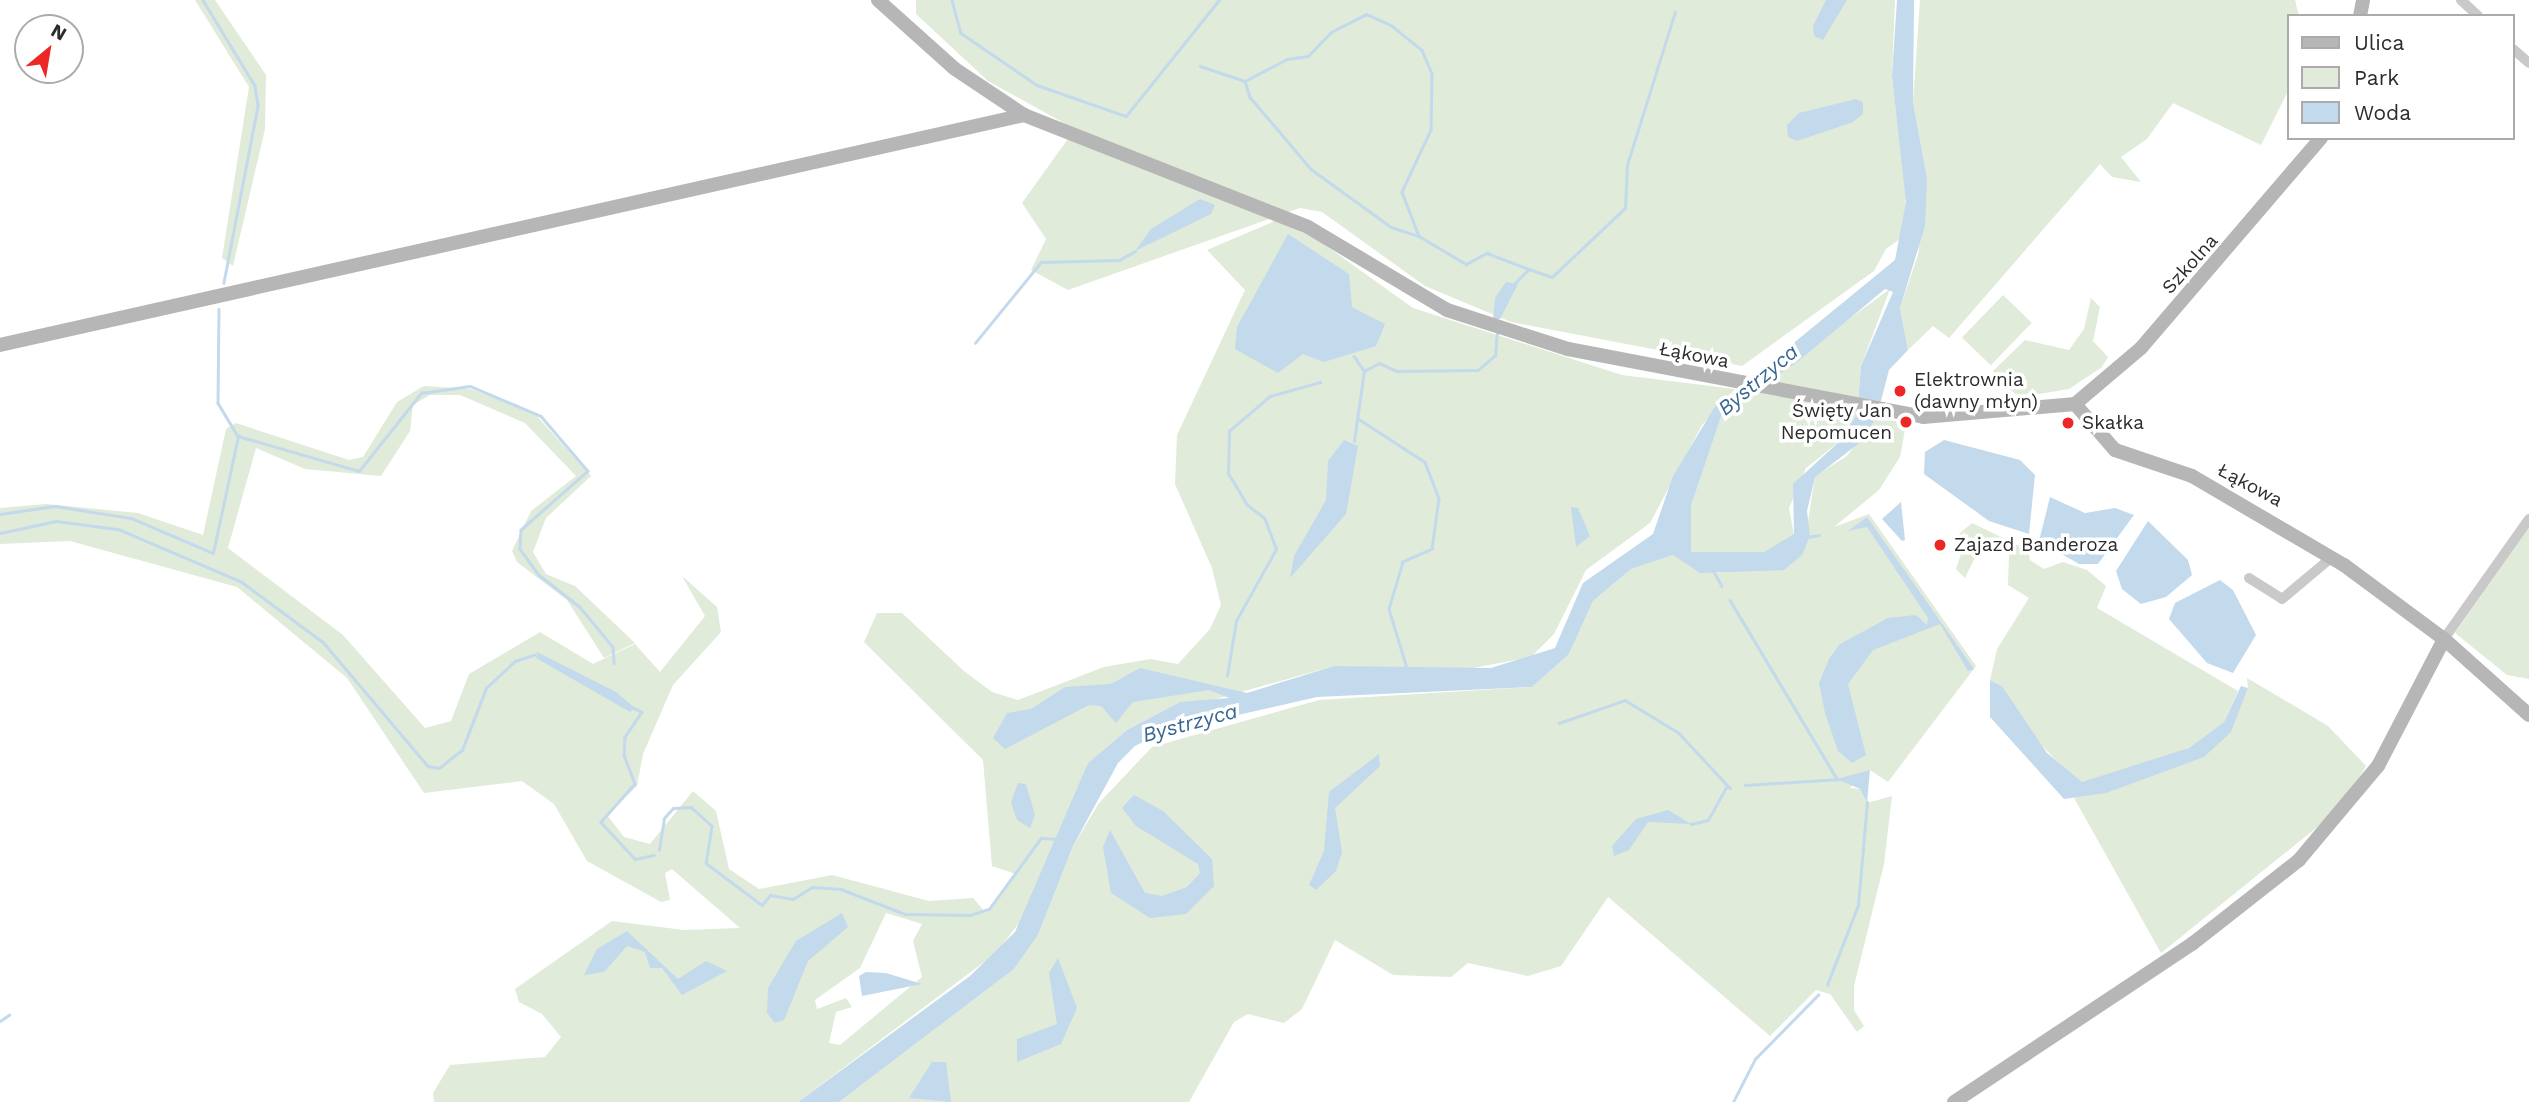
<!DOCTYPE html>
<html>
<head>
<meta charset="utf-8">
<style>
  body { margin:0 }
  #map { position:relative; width:2529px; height:1102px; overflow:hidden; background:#fff; font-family:"Work Sans",sans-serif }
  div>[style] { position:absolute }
  .green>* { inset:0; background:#e1ebd9; transform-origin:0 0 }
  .water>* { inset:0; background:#c3d9ec }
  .stream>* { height:2.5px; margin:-1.25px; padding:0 1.25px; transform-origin:1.25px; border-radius:1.25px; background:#c3d9ec }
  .street>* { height:10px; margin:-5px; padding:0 5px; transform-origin:5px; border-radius:5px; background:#c9c9c9 }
  .secondary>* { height:14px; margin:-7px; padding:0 7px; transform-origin:7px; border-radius:7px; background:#b6b6b6 }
  .dots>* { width:19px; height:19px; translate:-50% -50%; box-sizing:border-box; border:4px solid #fff; border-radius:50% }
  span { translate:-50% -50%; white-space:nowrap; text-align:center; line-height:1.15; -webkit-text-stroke:7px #fff; paint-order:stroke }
  .street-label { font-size:19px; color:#2c2c2c }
  .poi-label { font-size:19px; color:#2c2c2c }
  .left { translate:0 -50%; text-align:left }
  .right { translate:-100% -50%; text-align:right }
  .water-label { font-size:21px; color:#376791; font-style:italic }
  .legend { position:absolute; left:2287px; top:14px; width:228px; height:126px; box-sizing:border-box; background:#fff; border:2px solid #ababab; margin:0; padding:9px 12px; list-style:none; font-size:21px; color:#2c2c2c }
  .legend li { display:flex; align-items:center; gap:14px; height:35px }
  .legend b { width:35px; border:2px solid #ababab }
  .north { position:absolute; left:14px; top:14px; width:70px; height:70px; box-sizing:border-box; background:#fff; border:2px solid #ababab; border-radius:50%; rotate:30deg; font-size:19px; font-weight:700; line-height:28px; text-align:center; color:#2c2c2c }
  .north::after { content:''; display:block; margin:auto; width:24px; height:32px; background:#ed2725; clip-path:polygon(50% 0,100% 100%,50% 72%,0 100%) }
</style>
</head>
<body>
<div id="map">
  <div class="green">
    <div style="clip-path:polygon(195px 0,215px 0,266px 75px,265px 129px,233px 266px,222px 258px,249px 87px)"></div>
    <div style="clip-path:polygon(916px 0,1895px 0,1892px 77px,1906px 191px,1904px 236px,1886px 249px,1874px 271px,1742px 366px,1511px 322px,1425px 286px,1322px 212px,1300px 208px,1068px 290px,1031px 270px,1046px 239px,1022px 203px,1075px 129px,988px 81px,916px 14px)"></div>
    <div style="clip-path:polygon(1920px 0,2295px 0,2299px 16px,2289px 16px,2289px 89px,2261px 145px,2173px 103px,2147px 139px,2121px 157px,2141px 182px,2112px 177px,2100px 164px,1949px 338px,1933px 326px,1908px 350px,1900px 308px,1918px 255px,1927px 178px,1913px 102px)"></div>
    <div style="clip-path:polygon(evenodd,1277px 220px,1318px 240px,1413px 308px,1622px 375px,1735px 389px,1702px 425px,1650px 523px,1586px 570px,1554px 634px,1531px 657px,1457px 671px,1334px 666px,1198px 704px,1180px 702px,1127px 730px,1088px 763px,1029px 910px,996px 953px,798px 1102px,434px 1102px,433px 1093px,450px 1065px,545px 1057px,561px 1037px,542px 1014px,519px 1002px,515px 989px,612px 921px,684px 930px,740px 928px,672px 869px,665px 873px,670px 900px,661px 902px,587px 861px,554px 804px,522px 781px,424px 793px,347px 678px,237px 587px,70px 541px,0 544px,0 508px,46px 504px,138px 513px,203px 535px,226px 429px,236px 423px,349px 460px,363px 457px,397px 402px,424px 386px,471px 389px,534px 413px,591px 476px,546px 518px,533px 552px,546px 574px,575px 586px,635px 643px,604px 658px,567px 600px,517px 562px,512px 551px,531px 511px,576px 476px,525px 423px,460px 395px,430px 395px,413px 405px,410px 431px,381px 476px,305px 469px,256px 448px,228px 548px,343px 635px,425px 728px,451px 721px,469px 674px,540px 632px,593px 664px,635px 644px,660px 672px,705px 616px,682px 576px,717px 607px,721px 632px,673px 685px,643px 754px,637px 786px,607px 815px,624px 837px,650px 844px,693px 791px,716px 811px,729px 869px,759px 889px,832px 875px,929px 901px,973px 898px,986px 913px,1016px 874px,992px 866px,983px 760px,864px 642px,877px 613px,902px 613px,964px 671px,992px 692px,1018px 700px,1104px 667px,1150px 659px,1178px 664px,1210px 629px,1221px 605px,1212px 568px,1175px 484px,1177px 435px,1245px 290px,1207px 250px,1277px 220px,886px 913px,922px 924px,913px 941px,922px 977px,840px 1045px,829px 1043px,836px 1012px,852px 1007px,846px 998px,817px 1009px,815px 1000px,860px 968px,886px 913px)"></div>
    <div style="clip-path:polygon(1890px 289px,1861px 366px,1857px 414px,1840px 441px,1806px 468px,1789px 508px,1794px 535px,1764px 552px,1691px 552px,1691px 506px,1723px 411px)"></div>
    <div style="left:2003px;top:295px;width:40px;height:59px;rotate:44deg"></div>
    <div style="clip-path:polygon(2091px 298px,2100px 307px,2093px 341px,2108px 357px,2102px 367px,2069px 389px,2020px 397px,1996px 380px,1993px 371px,2025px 340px,2069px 350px,2084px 329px)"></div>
    <div style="clip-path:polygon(1877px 416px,1906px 424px,1900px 457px,1879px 490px,1834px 527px,1869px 514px,1976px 666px,1888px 782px,1870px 770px,1850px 788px,1860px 789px,1867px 803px,1892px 796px,1884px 864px,1854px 986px,1854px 1010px,1864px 1026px,1857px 1032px,1830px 994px,1816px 990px,1770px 1036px,1608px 897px,1561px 966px,1528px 976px,1468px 963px,1451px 977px,1393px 975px,1335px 940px,1302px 1009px,1284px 1023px,1248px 1014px,1234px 1022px,1189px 1102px,839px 1102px,1014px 969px,1038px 935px,1073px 846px,1099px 803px,1152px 747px,1319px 700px,1532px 687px,1569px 654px,1593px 601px,1631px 569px,1673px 555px,1718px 573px,1741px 567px,1784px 570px,1807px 528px,1815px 476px,1847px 456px)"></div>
    <div style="clip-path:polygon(1972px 523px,2028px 550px,2030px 560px,2044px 569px,2063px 562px,2087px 570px,2106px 586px,2097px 608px,2238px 691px,2224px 722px,2189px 748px,2128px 773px,2082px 782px,2068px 773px,2033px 736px,2002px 686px,1990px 680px,1997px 649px,2029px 598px,2008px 585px,2009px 554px,1994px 544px,1981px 545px,1965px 578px,1956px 569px,1962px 551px,1959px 534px)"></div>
    <div style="clip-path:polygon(2529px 527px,2529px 679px,2507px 675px,2455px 633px)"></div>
    <div style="clip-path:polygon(2247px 678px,2328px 726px,2366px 766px,2347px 799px,2316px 828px,2161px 953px,2074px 798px,2204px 757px,2248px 688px)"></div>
  </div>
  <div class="water">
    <div style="clip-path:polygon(1826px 0,1847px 0,1823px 40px,1814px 36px,1813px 26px)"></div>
    <div style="clip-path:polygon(evenodd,1897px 0,1914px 0,1913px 102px,1927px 178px,1925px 226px,1900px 308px,1908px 350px,1889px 370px,1877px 416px,1862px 441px,1815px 477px,1807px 511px,1810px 536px,1802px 555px,1784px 570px,1700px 573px,1673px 555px,1631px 569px,1593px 601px,1569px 654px,1532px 687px,1317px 697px,1163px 732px,1135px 746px,1118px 763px,1073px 846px,1038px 935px,1014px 969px,839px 1102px,798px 1102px,970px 976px,1015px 932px,1088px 763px,1127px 730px,1180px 702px,1229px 698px,1209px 690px,1133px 702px,1116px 723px,1101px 706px,1089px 705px,1005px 749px,993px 738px,1007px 713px,1031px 709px,1065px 687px,1111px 684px,1140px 668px,1247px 693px,1334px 666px,1491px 668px,1555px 648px,1583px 583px,1653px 534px,1673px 476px,1714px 408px,1895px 260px,1906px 202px,1892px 76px,1897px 0,1885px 289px,1893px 292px,1861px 366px,1857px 414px,1840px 441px,1793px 484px,1794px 534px,1764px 552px,1691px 552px,1691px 506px,1723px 411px,1796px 363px,1885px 289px)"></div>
    <div style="clip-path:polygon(1856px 99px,1863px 102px,1863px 114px,1853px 122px,1797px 141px,1788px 137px,1787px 125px,1799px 113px)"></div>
    <div style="clip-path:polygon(1200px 199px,1215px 205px,1211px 214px,1135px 251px,1151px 229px)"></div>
    <div style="clip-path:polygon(1288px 234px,1349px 274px,1352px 307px,1385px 324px,1376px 346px,1324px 362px,1303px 354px,1278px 373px,1235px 349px,1237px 327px)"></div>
    <div style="clip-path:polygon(1506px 282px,1518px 284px,1500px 319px,1493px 319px,1495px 298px)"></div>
    <div style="clip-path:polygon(1344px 440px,1358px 446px,1346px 514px,1290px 578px,1294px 556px,1326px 500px,1328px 461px)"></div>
    <div style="clip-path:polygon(1944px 440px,2020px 460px,2035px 475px,2029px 534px,1989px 521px,1924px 474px,1925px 452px)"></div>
    <div style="clip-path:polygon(2050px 497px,2085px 513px,2115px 508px,2134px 515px,2098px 564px,2079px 564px,2039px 541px)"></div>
    <div style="clip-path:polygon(1901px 502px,1905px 540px,1902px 541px,1882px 519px)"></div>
    <div style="clip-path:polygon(1571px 507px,1578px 508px,1590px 536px,1576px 547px)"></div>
    <div style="clip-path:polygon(1867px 517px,1974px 669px,1968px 671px,1940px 624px,1873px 650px,1848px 684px,1866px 755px,1852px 763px,1838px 751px,1825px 713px,1819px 683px,1829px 659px,1840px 644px,1888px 618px,1916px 615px,1927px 625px,1928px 618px,1867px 527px,1848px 531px)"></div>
    <div style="clip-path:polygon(2148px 521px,2188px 560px,2192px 575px,2166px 597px,2141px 604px,2122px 589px,2116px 571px)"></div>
    <div style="clip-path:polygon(2220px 580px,2233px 590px,2256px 635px,2233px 673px,2207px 663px,2169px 619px,2175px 603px)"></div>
    <div style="clip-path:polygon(537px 652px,616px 692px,635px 708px,630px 712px,536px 658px)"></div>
    <div style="clip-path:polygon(1990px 680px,2002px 686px,2047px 753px,2082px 782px,2189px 748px,2224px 722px,2241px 686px,2248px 688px,2231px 732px,2204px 757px,2106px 793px,2064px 799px,1990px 717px)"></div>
    <div style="clip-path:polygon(1379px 754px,1380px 766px,1335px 808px,1342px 852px,1336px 871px,1316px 890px,1309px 885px,1324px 851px,1329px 792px)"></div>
    <div style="clip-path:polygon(1870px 770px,1867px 803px,1860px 789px,1837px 779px)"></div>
    <div style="clip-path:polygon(1018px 783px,1026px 784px,1035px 815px,1030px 828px,1017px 820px,1011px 802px)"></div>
    <div style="clip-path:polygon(1134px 795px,1163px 811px,1212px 859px,1214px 886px,1186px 914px,1150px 918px,1111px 893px,1103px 847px,1110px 830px,1145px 893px,1162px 896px,1187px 887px,1200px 873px,1198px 864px,1136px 826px,1122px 808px)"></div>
    <div style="clip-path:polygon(1668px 810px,1691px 824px,1648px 822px,1629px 850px,1614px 856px,1612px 846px,1636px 819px)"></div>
    <div style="clip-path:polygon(842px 913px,848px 927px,808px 961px,784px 1020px,775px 1023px,767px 1013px,768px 988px,796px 941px)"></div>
    <div style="clip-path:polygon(627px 931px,678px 979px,706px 961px,727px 971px,682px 995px,662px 968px,650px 968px,645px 952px,627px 946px,604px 972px,584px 975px,597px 949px)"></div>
    <div style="clip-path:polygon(1058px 958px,1077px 1008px,1061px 1044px,1017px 1062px,1017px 1039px,1057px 1024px,1049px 973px)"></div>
    <div style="clip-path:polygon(866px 972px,886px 973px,922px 984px,862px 996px,859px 976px)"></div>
    <div style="clip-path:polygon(932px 1062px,946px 1062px,951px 1102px,909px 1098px)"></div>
  </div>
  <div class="stream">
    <div style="left:203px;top:0;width:100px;rotate:58.8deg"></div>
    <div style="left:255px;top:86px;width:20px;rotate:81deg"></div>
    <div style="left:258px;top:106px;width:180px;rotate:100.9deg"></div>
    <div style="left:952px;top:0;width:34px;rotate:75deg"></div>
    <div style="left:961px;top:33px;width:92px;rotate:34.4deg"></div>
    <div style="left:1037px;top:85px;width:94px;rotate:19.2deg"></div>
    <div style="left:1126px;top:116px;width:149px;rotate:-51.3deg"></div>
    <div style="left:1200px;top:66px;width:47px;rotate:18.4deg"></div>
    <div style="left:1245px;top:81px;width:47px;rotate:-27.6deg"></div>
    <div style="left:1287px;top:59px;width:21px;rotate:-8deg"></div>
    <div style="left:1308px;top:56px;width:33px;rotate:-46deg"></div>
    <div style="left:1331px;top:32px;width:39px;rotate:-27deg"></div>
    <div style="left:1366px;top:14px;width:27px;rotate:24deg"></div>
    <div style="left:1391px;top:25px;width:40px;rotate:39deg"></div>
    <div style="left:1422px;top:50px;width:26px;rotate:67deg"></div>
    <div style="left:1432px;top:74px;width:56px;rotate:91deg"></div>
    <div style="left:1431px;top:130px;width:68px;rotate:115.1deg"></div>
    <div style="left:1402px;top:192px;width:47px;rotate:68.9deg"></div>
    <div style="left:1419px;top:236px;width:55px;rotate:30.8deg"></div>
    <div style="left:1466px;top:264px;width:24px;rotate:-28deg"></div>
    <div style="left:1487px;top:253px;width:45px;rotate:20.9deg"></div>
    <div style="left:1245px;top:81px;width:17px;rotate:73deg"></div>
    <div style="left:1250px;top:97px;width:94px;rotate:49.7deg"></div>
    <div style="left:1311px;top:169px;width:99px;rotate:35.9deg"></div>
    <div style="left:1391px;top:227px;width:29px;rotate:18deg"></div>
    <div style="left:1514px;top:284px;width:21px;rotate:-45deg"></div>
    <div style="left:1529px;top:269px;width:24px;rotate:19deg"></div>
    <div style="left:1552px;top:277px;width:100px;rotate:-43.4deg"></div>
    <div style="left:1625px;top:208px;width:43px;rotate:-87.3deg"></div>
    <div style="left:1627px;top:165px;width:160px;rotate:-72.6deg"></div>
    <div style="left:219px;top:309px;width:94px;rotate:90.6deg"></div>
    <div style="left:218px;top:403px;width:39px;rotate:59deg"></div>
    <div style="left:238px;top:436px;width:126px;rotate:16.1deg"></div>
    <div style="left:359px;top:471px;width:100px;rotate:-51.5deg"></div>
    <div style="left:421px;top:393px;width:49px;rotate:-8.1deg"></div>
    <div style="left:470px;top:386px;width:77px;rotate:22.9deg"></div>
    <div style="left:541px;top:416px;width:72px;rotate:49.5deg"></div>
    <div style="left:588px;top:471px;width:89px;rotate:138.6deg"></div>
    <div style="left:521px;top:530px;width:19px;rotate:93deg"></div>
    <div style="left:520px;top:549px;width:31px;rotate:54deg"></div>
    <div style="left:538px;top:574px;width:53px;rotate:38.2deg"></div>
    <div style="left:580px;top:607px;width:52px;rotate:50.5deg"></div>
    <div style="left:613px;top:647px;width:16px;rotate:86deg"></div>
    <div style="left:975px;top:343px;width:104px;rotate:-50.8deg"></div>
    <div style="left:1041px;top:262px;width:78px;rotate:-1.5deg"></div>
    <div style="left:1119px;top:260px;width:18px;rotate:-29deg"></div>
    <div style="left:1354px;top:356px;width:18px;rotate:56deg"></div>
    <div style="left:1364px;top:371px;width:17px;rotate:-28deg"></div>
    <div style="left:1379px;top:363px;width:20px;rotate:24deg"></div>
    <div style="left:1397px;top:371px;width:81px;rotate:-0.7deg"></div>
    <div style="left:1478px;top:370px;width:23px;rotate:-41deg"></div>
    <div style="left:1495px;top:355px;width:23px;rotate:-85deg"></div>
    <div style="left:1359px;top:419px;width:79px;rotate:33.1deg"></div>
    <div style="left:1425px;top:462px;width:39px;rotate:69deg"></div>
    <div style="left:1439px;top:498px;width:51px;rotate:97.8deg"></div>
    <div style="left:1432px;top:549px;width:32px;rotate:156deg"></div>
    <div style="left:1403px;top:562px;width:49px;rotate:106.6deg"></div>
    <div style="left:1389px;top:609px;width:62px;rotate:73deg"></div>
    <div style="left:1354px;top:441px;width:71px;rotate:-81.9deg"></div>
    <div style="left:0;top:514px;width:56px;rotate:-8.3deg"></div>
    <div style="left:55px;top:506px;width:77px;rotate:9deg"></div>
    <div style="left:131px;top:518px;width:89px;rotate:23.1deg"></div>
    <div style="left:213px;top:553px;width:120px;rotate:-77.9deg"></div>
    <div style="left:0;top:533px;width:57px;rotate:-12.1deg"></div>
    <div style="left:56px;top:521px;width:63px;rotate:7.4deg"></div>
    <div style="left:118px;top:529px;width:135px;rotate:23.1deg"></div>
    <div style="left:242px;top:582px;width:102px;rotate:36.6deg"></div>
    <div style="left:324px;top:643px;width:161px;rotate:49.8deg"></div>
    <div style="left:428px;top:766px;width:11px;rotate:10deg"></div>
    <div style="left:439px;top:768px;width:29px;rotate:-38deg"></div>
    <div style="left:462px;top:750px;width:66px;rotate:-68.8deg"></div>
    <div style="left:486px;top:688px;width:40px;rotate:-43deg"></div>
    <div style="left:515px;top:661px;width:20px;rotate:-18deg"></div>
    <div style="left:1808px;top:537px;width:11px;rotate:-10deg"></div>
    <div style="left:1713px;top:570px;width:18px;rotate:61deg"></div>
    <div style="left:1730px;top:600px;width:209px;rotate:59.1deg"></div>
    <div style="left:1227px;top:676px;width:56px;rotate:-80.7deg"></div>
    <div style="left:1236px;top:621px;width:82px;rotate:-60.9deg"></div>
    <div style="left:1276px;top:549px;width:33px;rotate:-111deg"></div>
    <div style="left:1264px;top:518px;width:21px;rotate:-143deg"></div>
    <div style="left:1247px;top:505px;width:37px;rotate:-121deg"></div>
    <div style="left:1228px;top:473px;width:42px;rotate:-88.6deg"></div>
    <div style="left:1229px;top:431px;width:54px;rotate:-40.5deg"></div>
    <div style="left:1270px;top:396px;width:52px;rotate:-15.6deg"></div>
    <div style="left:632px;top:707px;width:11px;rotate:27deg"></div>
    <div style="left:642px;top:712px;width:30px;rotate:124deg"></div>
    <div style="left:625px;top:737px;width:18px;rotate:93deg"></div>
    <div style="left:624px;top:755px;width:31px;rotate:69deg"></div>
    <div style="left:635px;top:784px;width:51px;rotate:131.8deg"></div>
    <div style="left:601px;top:822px;width:50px;rotate:47.4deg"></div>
    <div style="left:635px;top:859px;width:19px;rotate:-12deg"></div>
    <div style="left:1559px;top:723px;width:70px;rotate:-19.2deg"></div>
    <div style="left:1625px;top:700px;width:63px;rotate:31.4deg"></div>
    <div style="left:1679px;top:733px;width:75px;rotate:47.2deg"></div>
    <div style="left:1745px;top:785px;width:95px;rotate:-3.6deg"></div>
    <div style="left:1691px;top:824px;width:17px;rotate:-13deg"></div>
    <div style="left:1708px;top:820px;width:37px;rotate:-61deg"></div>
    <div style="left:659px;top:850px;width:32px;rotate:-81deg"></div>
    <div style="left:664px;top:818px;width:13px;rotate:-48deg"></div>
    <div style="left:673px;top:808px;width:18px;rotate:-3deg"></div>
    <div style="left:691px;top:807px;width:28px;rotate:42deg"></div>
    <div style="left:712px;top:826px;width:37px;rotate:99deg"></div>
    <div style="left:706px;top:863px;width:70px;rotate:36.9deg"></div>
    <div style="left:762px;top:905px;width:13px;rotate:-51deg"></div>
    <div style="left:770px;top:895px;width:23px;rotate:10deg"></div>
    <div style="left:793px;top:899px;width:22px;rotate:-32deg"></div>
    <div style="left:812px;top:887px;width:29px;rotate:4deg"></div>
    <div style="left:841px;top:889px;width:69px;rotate:21.3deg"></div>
    <div style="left:905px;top:914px;width:65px;rotate:0.9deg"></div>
    <div style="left:970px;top:915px;width:20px;rotate:-18deg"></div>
    <div style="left:989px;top:909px;width:88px;rotate:-53.8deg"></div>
    <div style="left:1041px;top:838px;width:18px;rotate:3deg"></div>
    <div style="left:1827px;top:985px;width:86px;rotate:-68.8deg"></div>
    <div style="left:1858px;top:905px;width:103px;rotate:-85deg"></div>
    <div style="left:0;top:1021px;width:11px;rotate:-34deg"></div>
    <div style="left:1733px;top:1102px;width:48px;rotate:-62.9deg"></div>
    <div style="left:1755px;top:1059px;width:90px;rotate:-45.5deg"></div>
  </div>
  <div class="street">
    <div style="left:2461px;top:0;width:23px;rotate:43deg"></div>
    <div style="left:2513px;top:49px;width:21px;rotate:41deg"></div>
    <div style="left:2249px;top:578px;width:39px;rotate:32deg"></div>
    <div style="left:2282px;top:599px;width:65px;rotate:-40deg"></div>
    <div style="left:2444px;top:639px;width:147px;rotate:-54.7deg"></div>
  </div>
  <div class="secondary">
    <div style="left:878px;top:0;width:103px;rotate:41.9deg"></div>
    <div style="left:955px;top:69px;width:83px;rotate:33.7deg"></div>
    <div style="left:1024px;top:115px;width:305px;rotate:21.5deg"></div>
    <div style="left:1308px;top:227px;width:162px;rotate:30.8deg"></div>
    <div style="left:1447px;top:310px;width:127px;rotate:17.9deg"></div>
    <div style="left:1568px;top:349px;width:361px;rotate:10.8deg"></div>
    <div style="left:1923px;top:417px;width:153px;rotate:-4.9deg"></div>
    <div style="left:2075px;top:404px;width:87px;rotate:-40.3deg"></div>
    <div style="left:2141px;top:348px;width:277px;rotate:-49.4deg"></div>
    <div style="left:2360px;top:16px;width:16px;rotate:-79deg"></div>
    <div style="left:0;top:345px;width:1050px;rotate:-12.66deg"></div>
    <div style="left:2075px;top:404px;width:61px;rotate:49deg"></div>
    <div style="left:2115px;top:450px;width:81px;rotate:18.7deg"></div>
    <div style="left:2192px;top:476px;width:176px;rotate:30.4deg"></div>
    <div style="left:2344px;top:565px;width:124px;rotate:36.5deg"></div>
    <div style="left:2444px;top:639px;width:114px;rotate:41.8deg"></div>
    <div style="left:1954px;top:1102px;width:286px;rotate:-33.6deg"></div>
    <div style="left:2192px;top:944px;width:136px;rotate:-38.1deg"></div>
    <div style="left:2299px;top:860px;width:123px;rotate:-50deg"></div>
    <div style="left:2378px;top:766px;width:143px;rotate:-62.5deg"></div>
  </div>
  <div class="dots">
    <div style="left:1900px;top:391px;background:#ed2725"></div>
    <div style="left:1906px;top:422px;background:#ed2725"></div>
    <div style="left:2068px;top:423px;background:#ed2725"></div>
    <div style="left:1940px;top:545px;background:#ed2725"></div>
  </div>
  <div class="street-label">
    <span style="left:2190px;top:264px;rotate:-48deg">Szkolna</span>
    <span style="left:1694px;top:355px;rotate:11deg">Łąkowa</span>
    <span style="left:2250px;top:485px;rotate:28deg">Łąkowa</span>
  </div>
  <div class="poi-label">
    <span class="left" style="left:1914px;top:391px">Elektrownia<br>(dawny młyn)</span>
    <span class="right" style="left:1892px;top:422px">Święty Jan<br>Nepomucen</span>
    <span class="left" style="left:2082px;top:423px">Skałka</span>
    <span class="left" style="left:1954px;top:545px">Zajazd Banderoza</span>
  </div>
  <div class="water-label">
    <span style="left:1758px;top:380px;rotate:-40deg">Bystrzyca</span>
    <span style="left:1190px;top:723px;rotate:-15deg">Bystrzyca</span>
  </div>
  <ul class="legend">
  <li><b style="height:9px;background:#b6b6b6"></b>Ulica</li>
  <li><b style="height:19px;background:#e1ebd9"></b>Park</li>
  <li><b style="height:19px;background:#c3d9ec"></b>Woda</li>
  </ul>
  <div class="north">N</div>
</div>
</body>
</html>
